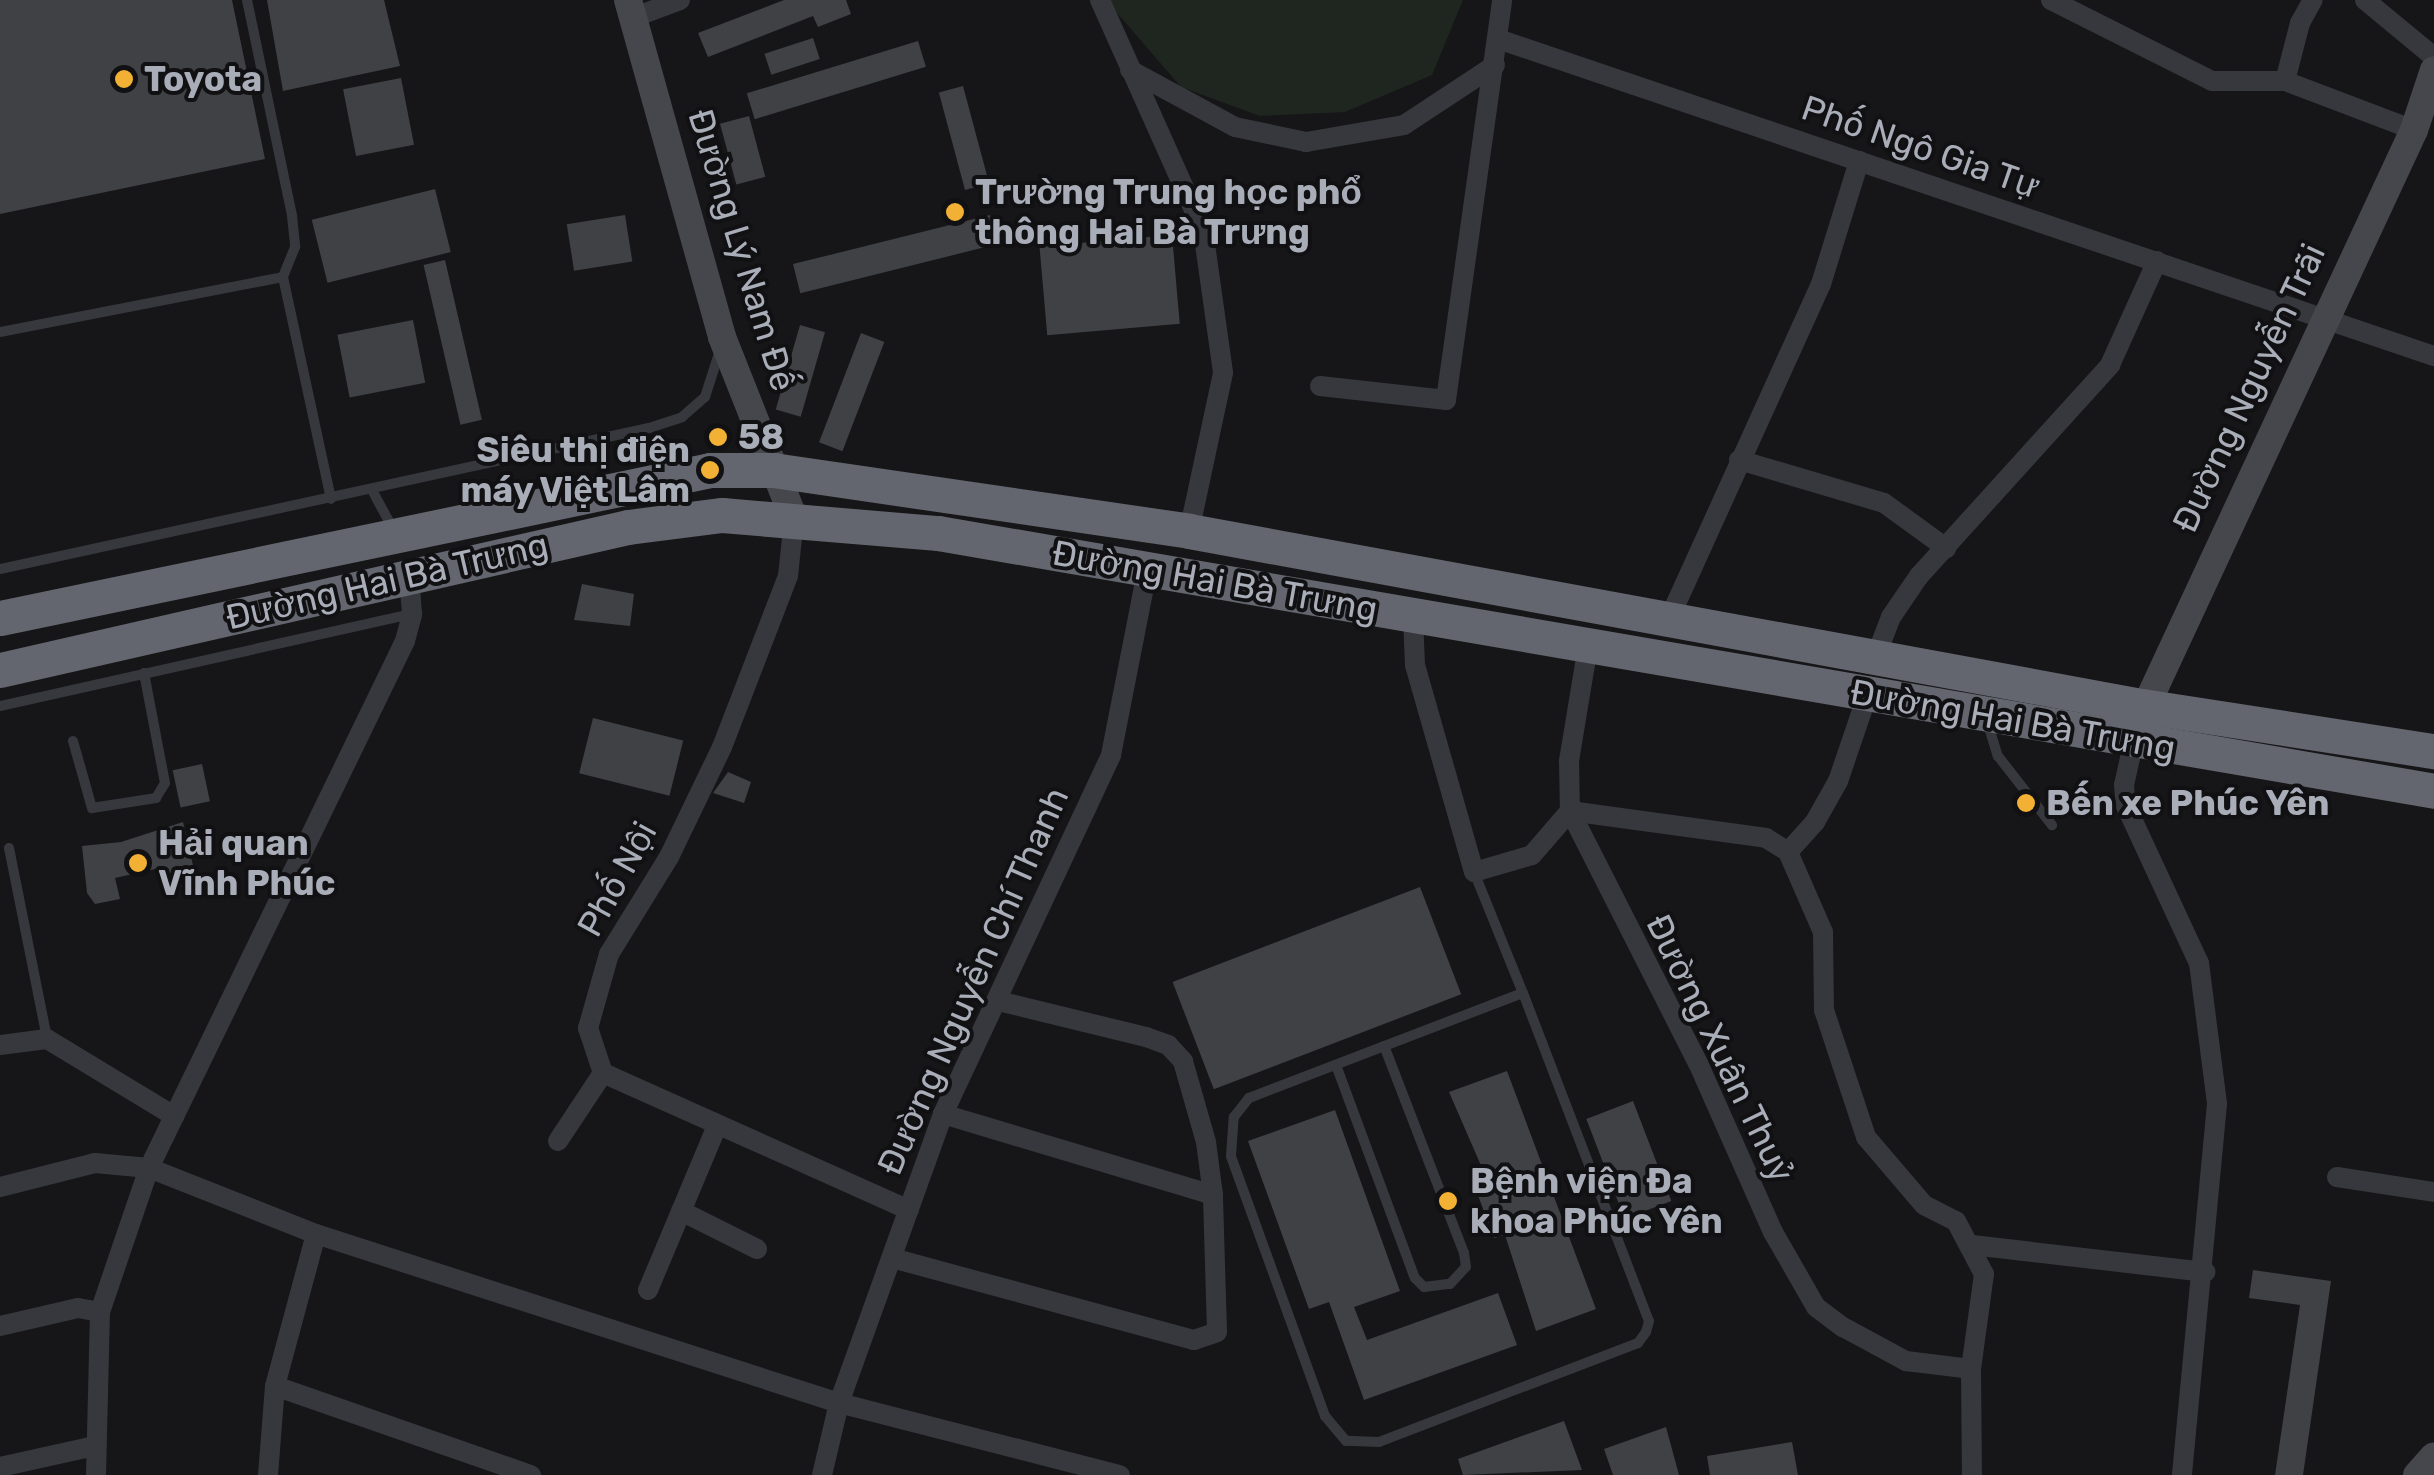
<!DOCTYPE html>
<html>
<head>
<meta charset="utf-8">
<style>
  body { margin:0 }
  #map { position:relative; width:2434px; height:1475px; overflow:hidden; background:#161618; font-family:Rubik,sans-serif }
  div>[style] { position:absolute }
  .green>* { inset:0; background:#1e261f }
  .building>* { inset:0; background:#404145; transform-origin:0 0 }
  .lane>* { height:10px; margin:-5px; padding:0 5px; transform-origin:5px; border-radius:5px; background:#37383d }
  .street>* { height:20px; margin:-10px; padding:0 10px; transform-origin:10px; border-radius:10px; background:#37383d }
  .secondary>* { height:28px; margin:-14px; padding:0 14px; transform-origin:14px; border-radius:14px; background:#45474d }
  .highway>* { height:35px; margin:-17.5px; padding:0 17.5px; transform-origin:17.5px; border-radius:17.5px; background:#63666e }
  .dots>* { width:28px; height:28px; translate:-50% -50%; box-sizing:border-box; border:5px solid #111113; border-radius:50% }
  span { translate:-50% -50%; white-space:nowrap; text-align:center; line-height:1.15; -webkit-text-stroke:8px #111113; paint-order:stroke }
  .poi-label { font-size:35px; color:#a8adb8; font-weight:700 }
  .left { translate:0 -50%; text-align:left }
  .right { translate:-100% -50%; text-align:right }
  .street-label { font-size:35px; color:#a8adb8 }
</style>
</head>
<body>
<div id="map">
  <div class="green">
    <div style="clip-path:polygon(1106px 0,1463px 0,1432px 75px,1345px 112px,1260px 116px,1181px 87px)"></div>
  </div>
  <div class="building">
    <div style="clip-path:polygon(0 0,232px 0,265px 159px,0 214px)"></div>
    <div style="clip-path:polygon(267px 0,384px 0,400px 66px,283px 91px)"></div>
    <div style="clip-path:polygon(784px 0,846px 0,851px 14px,818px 27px,813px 16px,708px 57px,698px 33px)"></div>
    <div style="left:813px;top:38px;width:22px;height:51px;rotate:72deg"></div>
    <div style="left:918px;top:41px;width:27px;height:179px;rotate:73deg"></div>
    <div style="left:401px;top:78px;width:68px;height:59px;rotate:79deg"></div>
    <div style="left:963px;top:86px;width:101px;height:25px;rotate:75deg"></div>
    <div style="left:749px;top:116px;width:63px;height:30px;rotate:75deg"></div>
    <div style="left:435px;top:189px;width:65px;height:127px;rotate:76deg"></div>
    <div style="left:625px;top:215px;width:47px;height:59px;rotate:81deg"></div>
    <div style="left:990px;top:215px;width:30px;height:203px;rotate:76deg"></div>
    <div style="left:1172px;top:235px;width:89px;height:133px;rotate:85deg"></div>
    <div style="left:445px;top:260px;width:164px;height:22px;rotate:77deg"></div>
    <div style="left:413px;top:320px;width:64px;height:77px;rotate:79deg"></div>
    <div style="left:800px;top:325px;width:26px;height:88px;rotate:16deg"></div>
    <div style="left:861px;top:333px;width:25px;height:117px;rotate:21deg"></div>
    <div style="clip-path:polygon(582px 584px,634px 594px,630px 626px,574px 620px)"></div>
    <div style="left:593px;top:718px;width:93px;height:57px;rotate:14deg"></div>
    <div style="left:202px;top:764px;width:38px;height:30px;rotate:78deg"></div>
    <div style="clip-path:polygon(728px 772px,751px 782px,744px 803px,713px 793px)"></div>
    <div style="clip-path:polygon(183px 822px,197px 883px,169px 890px,164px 867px,115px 878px,120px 899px,95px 904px,87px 893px,82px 846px,121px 842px)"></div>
    <div style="left:1420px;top:887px;width:115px;height:265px;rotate:69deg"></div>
    <div style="clip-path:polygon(1507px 1071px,1596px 1309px,1536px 1331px,1505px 1235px,1494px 1238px,1473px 1182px,1486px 1177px,1449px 1092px)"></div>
    <div style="left:1633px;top:1101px;width:107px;height:50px;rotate:69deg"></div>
    <div style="clip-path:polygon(1335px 1110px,1400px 1291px,1354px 1307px,1367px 1340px,1498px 1293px,1517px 1345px,1364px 1400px,1329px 1302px,1309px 1309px,1248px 1141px)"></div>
    <div style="clip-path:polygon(2253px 1270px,2331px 1281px,2303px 1475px,2275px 1475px,2300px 1305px,2249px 1298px)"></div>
    <div style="clip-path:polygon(1564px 1421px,1582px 1470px,1463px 1475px,1458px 1459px)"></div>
    <div style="clip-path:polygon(1666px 1427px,1679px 1475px,1613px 1475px,1604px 1449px)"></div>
    <div style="clip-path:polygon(1792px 1442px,1798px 1475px,1710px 1475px,1707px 1456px)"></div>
  </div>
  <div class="lane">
    <div style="left:247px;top:0;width:221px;rotate:78.2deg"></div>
    <div style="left:292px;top:216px;width:31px;rotate:84deg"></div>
    <div style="left:295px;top:247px;width:32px;rotate:112deg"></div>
    <div style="left:283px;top:277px;width:227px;rotate:77.8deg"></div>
    <div style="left:0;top:332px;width:288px;rotate:-11deg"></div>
    <div style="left:372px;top:490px;width:44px;rotate:61.7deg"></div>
    <div style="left:0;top:569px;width:664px;rotate:-12.26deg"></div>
    <div style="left:649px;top:428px;width:35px;rotate:-18deg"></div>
    <div style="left:682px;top:417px;width:30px;rotate:-41deg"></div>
    <div style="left:705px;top:397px;width:46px;rotate:-72.3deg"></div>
    <div style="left:0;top:706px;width:422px;rotate:-12.6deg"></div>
    <div style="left:1987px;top:721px;width:37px;rotate:73deg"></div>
    <div style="left:1998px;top:756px;width:88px;rotate:52deg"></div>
    <div style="left:73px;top:741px;width:70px;rotate:74.2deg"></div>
    <div style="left:92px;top:808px;width:65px;rotate:-8.9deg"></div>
    <div style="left:156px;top:798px;width:17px;rotate:-59deg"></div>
    <div style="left:165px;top:783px;width:112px;rotate:-100.8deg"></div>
    <div style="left:9px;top:848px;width:194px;rotate:78.7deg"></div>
    <div style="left:1474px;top:872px;width:131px;rotate:68deg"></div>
    <div style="left:1523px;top:993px;width:351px;rotate:69deg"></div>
    <div style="left:1649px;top:1321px;width:11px;rotate:105deg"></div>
    <div style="left:1646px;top:1332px;width:14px;rotate:126deg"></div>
    <div style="left:1638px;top:1343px;width:277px;rotate:159.1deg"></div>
    <div style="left:1379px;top:1442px;width:33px;rotate:-178deg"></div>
    <div style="left:1346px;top:1441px;width:33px;rotate:-130deg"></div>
    <div style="left:1325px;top:1416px;width:276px;rotate:-109.9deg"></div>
    <div style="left:1231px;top:1156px;width:39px;rotate:-86deg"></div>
    <div style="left:1234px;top:1117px;width:24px;rotate:-52deg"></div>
    <div style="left:1249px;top:1098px;width:293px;rotate:-21deg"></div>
    <div style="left:1336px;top:1065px;width:227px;rotate:69.7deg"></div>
    <div style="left:1415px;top:1278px;width:13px;rotate:45deg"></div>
    <div style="left:1424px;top:1287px;width:26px;rotate:-7deg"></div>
    <div style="left:1450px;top:1284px;width:23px;rotate:-47deg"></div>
    <div style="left:1466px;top:1267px;width:14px;rotate:-98deg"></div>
    <div style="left:1464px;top:1253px;width:222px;rotate:-111.1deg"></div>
  </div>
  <div class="street">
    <div style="left:1100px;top:0;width:252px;rotate:65.9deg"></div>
    <div style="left:1203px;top:230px;width:144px;rotate:82deg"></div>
    <div style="left:1223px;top:373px;width:162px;rotate:102.1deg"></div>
    <div style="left:2051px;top:0;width:180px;rotate:26.7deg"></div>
    <div style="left:2212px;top:81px;width:73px"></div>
    <div style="left:2285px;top:81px;width:138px;rotate:20.8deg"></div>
    <div style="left:2365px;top:0;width:89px;rotate:39.6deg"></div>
    <div style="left:635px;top:17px;width:48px;rotate:-20.7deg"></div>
    <div style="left:1498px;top:39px;width:988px;rotate:18.71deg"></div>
    <div style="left:1130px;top:70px;width:119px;rotate:28.5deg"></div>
    <div style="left:1235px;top:127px;width:73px;rotate:11.9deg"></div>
    <div style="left:1306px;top:142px;width:99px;rotate:-9.8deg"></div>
    <div style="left:1404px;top:125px;width:109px;rotate:-33.4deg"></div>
    <div style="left:2285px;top:81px;width:60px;rotate:-75.5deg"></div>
    <div style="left:2300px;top:23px;width:26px;rotate:-61deg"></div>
    <div style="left:1320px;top:386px;width:127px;rotate:6.3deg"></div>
    <div style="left:1446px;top:400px;width:404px;rotate:-82deg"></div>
    <div style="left:1739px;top:460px;width:151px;rotate:16.5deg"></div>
    <div style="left:1884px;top:503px;width:77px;rotate:36deg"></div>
    <div style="left:794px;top:519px;width:57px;rotate:96deg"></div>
    <div style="left:788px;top:576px;width:183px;rotate:111.1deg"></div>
    <div style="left:722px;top:747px;width:122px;rotate:115.7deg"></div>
    <div style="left:669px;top:857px;width:114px;rotate:121.7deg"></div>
    <div style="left:609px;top:954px;width:77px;rotate:105.8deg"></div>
    <div style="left:588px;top:1028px;width:47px;rotate:71.6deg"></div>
    <div style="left:603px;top:1073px;width:335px;rotate:24.1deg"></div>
    <div style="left:1413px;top:617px;width:48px;rotate:87.6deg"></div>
    <div style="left:1415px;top:665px;width:215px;rotate:74.1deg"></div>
    <div style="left:1474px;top:872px;width:60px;rotate:-16.3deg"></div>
    <div style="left:1532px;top:855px;width:58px;rotate:-49.2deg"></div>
    <div style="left:1570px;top:811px;width:198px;rotate:7.8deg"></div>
    <div style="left:1766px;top:838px;width:26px;rotate:32deg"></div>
    <div style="left:1669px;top:619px;width:368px;rotate:-65.6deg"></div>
    <div style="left:1821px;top:284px;width:129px;rotate:-72.8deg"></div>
    <div style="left:1588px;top:646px;width:117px;rotate:99.4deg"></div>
    <div style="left:1569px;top:761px;width:50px;rotate:88.9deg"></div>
    <div style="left:1570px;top:811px;width:283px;rotate:63.1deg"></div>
    <div style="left:1698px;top:1063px;width:185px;rotate:66.1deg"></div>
    <div style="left:1773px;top:1232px;width:86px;rotate:60.2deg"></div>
    <div style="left:1816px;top:1307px;width:34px;rotate:37deg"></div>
    <div style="left:1843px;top:1327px;width:72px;rotate:28.4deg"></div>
    <div style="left:1906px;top:1361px;width:65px;rotate:7deg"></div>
    <div style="left:1876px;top:656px;width:42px;rotate:-69deg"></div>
    <div style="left:1891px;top:617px;width:50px;rotate:-55.7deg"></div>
    <div style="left:1919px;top:576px;width:285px;rotate:-47.8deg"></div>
    <div style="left:2110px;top:365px;width:114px;rotate:-65.7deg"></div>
    <div style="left:1867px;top:696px;width:90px;rotate:108.8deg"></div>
    <div style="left:1838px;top:781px;width:47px;rotate:119.3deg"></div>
    <div style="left:1815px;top:822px;width:40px;rotate:132deg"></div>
    <div style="left:1788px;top:852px;width:87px;rotate:66.4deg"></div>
    <div style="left:1823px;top:932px;width:78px;rotate:89.3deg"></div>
    <div style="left:1824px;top:1010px;width:134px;rotate:71.7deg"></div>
    <div style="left:1866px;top:1137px;width:89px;rotate:49.5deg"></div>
    <div style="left:1924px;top:1205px;width:36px;rotate:27deg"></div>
    <div style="left:1956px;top:1221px;width:60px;rotate:62.2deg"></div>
    <div style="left:1984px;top:1274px;width:96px;rotate:97.8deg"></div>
    <div style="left:1971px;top:1369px;width:106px;rotate:89.5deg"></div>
    <div style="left:2134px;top:740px;width:46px;rotate:102.5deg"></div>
    <div style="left:2124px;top:785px;width:21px;rotate:85deg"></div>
    <div style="left:2126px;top:806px;width:173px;rotate:65.1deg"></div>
    <div style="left:2199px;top:963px;width:142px;rotate:82.7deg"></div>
    <div style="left:2217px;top:1104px;width:373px;rotate:95.4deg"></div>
    <div style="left:0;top:1045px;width:47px;rotate:-7.3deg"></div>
    <div style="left:47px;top:1039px;width:149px;rotate:31.2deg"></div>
    <div style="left:943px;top:1114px;width:282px;rotate:16.7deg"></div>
    <div style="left:558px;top:1141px;width:82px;rotate:-56.5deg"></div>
    <div style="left:2337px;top:1177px;width:98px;rotate:8.8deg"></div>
    <div style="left:0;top:1187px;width:98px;rotate:-14.2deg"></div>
    <div style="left:95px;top:1163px;width:54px;rotate:5.3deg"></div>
    <div style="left:149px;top:1168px;width:180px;rotate:21.6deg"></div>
    <div style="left:316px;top:1234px;width:550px;rotate:17.91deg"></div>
    <div style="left:839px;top:1403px;width:290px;rotate:14.4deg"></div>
    <div style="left:681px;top:1211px;width:85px;rotate:26.6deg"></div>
    <div style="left:1972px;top:1245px;width:235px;rotate:6.6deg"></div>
    <div style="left:892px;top:1258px;width:313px;rotate:15.2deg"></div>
    <div style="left:1194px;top:1340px;width:24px;rotate:-19deg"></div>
    <div style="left:1217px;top:1332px;width:137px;rotate:-91.7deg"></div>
    <div style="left:1213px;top:1195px;width:53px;rotate:-97.5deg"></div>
    <div style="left:1206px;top:1142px;width:84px;rotate:-105.9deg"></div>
    <div style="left:1183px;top:1061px;width:22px;rotate:-133deg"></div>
    <div style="left:1168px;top:1045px;width:23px;rotate:-160deg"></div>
    <div style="left:1146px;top:1037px;width:152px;rotate:-166.3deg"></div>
    <div style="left:648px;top:1290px;width:178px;rotate:-67.2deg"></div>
    <div style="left:0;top:1326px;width:80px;rotate:-13deg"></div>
    <div style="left:78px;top:1308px;width:22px;rotate:10deg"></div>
    <div style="left:275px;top:1386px;width:271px;rotate:19.2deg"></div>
    <div style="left:0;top:1467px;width:97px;rotate:-12.5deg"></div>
    <div style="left:96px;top:1475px;width:163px;rotate:-88.6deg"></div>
    <div style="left:100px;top:1312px;width:152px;rotate:-71.2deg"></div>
    <div style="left:149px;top:1168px;width:586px;rotate:-64.09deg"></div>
    <div style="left:405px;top:641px;width:28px;rotate:-75deg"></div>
    <div style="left:412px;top:614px;width:40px;rotate:-94.3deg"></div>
    <div style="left:268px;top:1475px;width:89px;rotate:-85.5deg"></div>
    <div style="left:275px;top:1386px;width:157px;rotate:-74.9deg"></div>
    <div style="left:822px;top:1475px;width:74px;rotate:-76.7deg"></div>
    <div style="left:839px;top:1403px;width:307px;rotate:-70.2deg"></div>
    <div style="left:943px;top:1114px;width:396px;rotate:-64.9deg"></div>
    <div style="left:1111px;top:755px;width:192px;rotate:-78.9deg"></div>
  </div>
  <div class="secondary">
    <div style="left:628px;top:0;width:350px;rotate:74.4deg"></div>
    <div style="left:722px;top:337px;width:196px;rotate:68.4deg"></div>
    <div style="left:2138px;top:723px;width:654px;rotate:-65.04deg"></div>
    <div style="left:2414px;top:130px;width:63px;rotate:-71.6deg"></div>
    <div style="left:2417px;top:1475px;width:25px;rotate:-48deg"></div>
  </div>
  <div class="highway">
    <div style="left:0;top:618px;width:725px;rotate:-11.77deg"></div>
    <div style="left:710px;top:470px;width:63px"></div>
    <div style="left:773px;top:470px;width:420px;rotate:8.3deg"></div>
    <div style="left:1189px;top:531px;width:969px;rotate:10.41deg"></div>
    <div style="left:2142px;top:706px;width:295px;rotate:8.8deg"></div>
    <div style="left:0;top:670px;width:644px;rotate:-12.83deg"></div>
    <div style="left:628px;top:527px;width:95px;rotate:-7.3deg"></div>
    <div style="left:722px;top:515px;width:217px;rotate:4.8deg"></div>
    <div style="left:938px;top:533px;width:1518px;rotate:9.78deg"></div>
  </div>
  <div class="dots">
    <div style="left:124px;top:79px;background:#f2b134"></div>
    <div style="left:955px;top:212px;background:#f2b134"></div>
    <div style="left:718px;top:437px;background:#f2b134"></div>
    <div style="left:710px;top:470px;background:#f2b134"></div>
    <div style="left:2026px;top:803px;background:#f2b134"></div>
    <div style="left:138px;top:863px;background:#f2b134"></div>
    <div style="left:1448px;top:1201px;background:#f2b134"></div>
  </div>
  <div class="poi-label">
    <span class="left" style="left:144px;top:79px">Toyota</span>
    <span class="left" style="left:975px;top:212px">Trường Trung học phổ<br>thông Hai Bà Trưng</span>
    <span class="left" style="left:738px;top:437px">58</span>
    <span class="right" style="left:690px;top:470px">Siêu thị điện<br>máy Việt Lâm</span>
    <span class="left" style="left:2046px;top:803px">Bến xe Phúc Yên</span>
    <span class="left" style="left:158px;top:863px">Hải quan<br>Vĩnh Phúc</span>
    <span class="left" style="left:1470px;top:1201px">Bệnh viện Đa<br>khoa Phúc Yên</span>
  </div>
  <div class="street-label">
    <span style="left:1921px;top:147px;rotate:19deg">Phố Ngô Gia Tự</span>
    <span style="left:742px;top:250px;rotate:73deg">Đường Lý Nam Đế</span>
    <span style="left:2249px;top:388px;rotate:-65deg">Đường Nguyễn Trãi</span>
    <span style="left:387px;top:581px;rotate:-13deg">Đường Hai Bà Trưng</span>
    <span style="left:1215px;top:581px;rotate:10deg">Đường Hai Bà Trưng</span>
    <span style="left:2013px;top:720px;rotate:10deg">Đường Hai Bà Trưng</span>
    <span style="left:617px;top:879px;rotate:-61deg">Phố Nội</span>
    <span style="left:973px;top:981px;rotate:-66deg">Đường Nguyễn Chí Thanh</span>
    <span style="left:1720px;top:1048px;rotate:64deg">Đường Xuân Thuỷ</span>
  </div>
</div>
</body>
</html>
